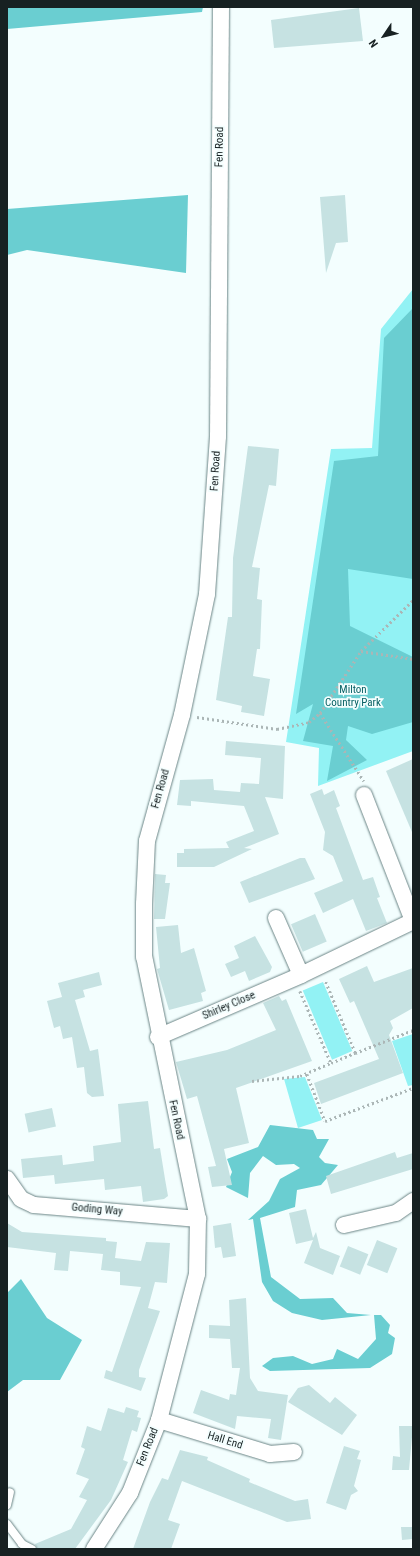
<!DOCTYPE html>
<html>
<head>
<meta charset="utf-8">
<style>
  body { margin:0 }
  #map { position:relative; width:420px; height:1556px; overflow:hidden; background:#f3fefe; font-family:"Roboto Condensed",sans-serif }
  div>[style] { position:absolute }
  .green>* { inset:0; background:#92f2f4; transform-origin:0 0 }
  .forest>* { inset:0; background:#6aced1 }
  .building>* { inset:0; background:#c6e2e2; transform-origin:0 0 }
  .path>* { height:2.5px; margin-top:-1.25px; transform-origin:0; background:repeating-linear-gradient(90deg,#abb6b6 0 2px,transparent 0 5px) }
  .roads { filter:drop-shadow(0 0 1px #6b8586) drop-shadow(0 0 1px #6b8586) }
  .lane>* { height:8px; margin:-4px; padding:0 4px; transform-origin:4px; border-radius:4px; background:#fff }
  .street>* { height:16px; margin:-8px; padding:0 8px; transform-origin:8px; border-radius:8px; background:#fff }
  span { translate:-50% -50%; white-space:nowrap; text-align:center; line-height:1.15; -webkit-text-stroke:3.5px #f3fefe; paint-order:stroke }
  .street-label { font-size:11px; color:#172122 }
  .park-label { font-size:11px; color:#086164 }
  .frame { position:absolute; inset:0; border:8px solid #172122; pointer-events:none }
  .north { position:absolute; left:364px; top:16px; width:40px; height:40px; -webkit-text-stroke:3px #f3fefe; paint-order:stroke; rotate:235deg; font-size:11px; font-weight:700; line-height:16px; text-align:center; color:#172122 }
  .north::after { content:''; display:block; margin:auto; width:14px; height:18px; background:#172122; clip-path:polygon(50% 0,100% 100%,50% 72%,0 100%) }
</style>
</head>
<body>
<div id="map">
  <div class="green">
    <div style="clip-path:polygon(413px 289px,413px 751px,318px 786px,319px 748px,286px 742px,331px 449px,372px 448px,381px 329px)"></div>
    <div style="left:323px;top:982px;width:75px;height:22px;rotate:67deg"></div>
    <div style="clip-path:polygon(413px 1034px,413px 1085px,408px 1086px,392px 1041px)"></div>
    <div style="clip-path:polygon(305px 1077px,322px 1120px,298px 1128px,284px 1079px)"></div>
  </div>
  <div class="forest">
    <div style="clip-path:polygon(7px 7px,203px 7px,202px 12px,7px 29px)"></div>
    <div style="clip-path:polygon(188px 195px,186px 273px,27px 250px,7px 255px,7px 209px)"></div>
    <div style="clip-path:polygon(413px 308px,413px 579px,348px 569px,350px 626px,413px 657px,413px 722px,372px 734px,348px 726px,346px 740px,367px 760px,327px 781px,333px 746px,303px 741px,313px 704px,296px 714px,334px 461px,378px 456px,384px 338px)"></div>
    <div style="clip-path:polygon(270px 1125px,313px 1130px,317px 1139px,329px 1139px,319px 1157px,325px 1163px,338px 1165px,321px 1185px,297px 1190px,295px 1207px,260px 1218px,271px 1277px,300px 1299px,333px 1298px,347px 1313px,371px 1315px,322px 1320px,292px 1313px,273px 1301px,262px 1282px,253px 1219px,248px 1220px,269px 1201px,280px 1179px,300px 1168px,294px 1164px,276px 1165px,263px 1156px,250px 1173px,248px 1198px,226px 1187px,232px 1172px,227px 1159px,258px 1147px)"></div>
    <div style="clip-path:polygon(21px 1279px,47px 1318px,82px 1340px,60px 1380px,23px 1380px,7px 1392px,7px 1293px)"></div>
    <div style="clip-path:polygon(374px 1315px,381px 1315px,390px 1325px,388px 1333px,395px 1338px,392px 1354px,370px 1368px,270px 1371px,262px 1366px,273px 1358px,293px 1356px,312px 1364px,333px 1359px,337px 1349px,358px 1359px,376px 1339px)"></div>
  </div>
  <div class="building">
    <div style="clip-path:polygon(359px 8px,363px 41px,274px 48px,271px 20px)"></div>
    <div style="clip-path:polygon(345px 195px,348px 242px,336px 243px,326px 273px,320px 197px)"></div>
    <div style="clip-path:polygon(248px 446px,279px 449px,276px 486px,269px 485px,252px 567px,260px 568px,257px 599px,262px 600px,260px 649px,257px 649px,253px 676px,270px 679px,264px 716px,241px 712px,242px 706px,216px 700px,228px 617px,232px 617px,233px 558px)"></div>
    <div style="clip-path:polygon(226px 741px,285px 746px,283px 799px,265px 797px,279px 834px,244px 848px,252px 849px,214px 867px,177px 867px,177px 853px,184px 853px,184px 849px,229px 848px,226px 842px,254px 831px,244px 806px,191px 801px,191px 806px,177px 805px,180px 780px,213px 779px,214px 790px,240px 792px,241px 783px,259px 784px,261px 758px,225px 755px)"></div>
    <div style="clip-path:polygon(413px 759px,413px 832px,412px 832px,386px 771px)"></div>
    <div style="clip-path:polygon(322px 789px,324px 795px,334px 790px,340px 806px,336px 808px,363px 880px,373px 877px,380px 897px,377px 898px,387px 923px,366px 931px,353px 899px,323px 913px,314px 893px,343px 881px,333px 856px,323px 850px,325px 832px,310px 794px)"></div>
    <div style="clip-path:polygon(300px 858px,305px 858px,315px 879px,249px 903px,240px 882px)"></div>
    <div style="clip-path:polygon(155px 874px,166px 875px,165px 883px,170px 883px,165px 919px,154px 919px)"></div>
    <div style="left:315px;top:914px;width:30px;height:26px;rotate:67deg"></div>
    <div style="clip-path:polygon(178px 925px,181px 953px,194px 948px,206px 991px,201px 993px,203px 1001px,169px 1010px,157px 969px,160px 968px,156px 927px)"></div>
    <div style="clip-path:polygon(255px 936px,272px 967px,270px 972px,249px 981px,245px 971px,231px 977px,225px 964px,239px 958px,234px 946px)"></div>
    <div style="clip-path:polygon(367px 966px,374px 982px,413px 968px,413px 1008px,390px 1021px,393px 1028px,389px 1035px,403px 1073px,321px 1104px,314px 1083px,379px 1059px,354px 1001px,350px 1003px,339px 979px)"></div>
    <div style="clip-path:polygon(99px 972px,102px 985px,83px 990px,85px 997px,75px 1000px,90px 1051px,98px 1049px,104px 1096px,92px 1097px,87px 1093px,84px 1067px,77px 1068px,72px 1037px,63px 1039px,60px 1026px,54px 1028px,47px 1001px,62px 997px,58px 983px)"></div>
    <div style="clip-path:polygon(279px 996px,282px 1001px,286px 999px,312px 1061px,236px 1088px,249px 1143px,224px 1149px,232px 1185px,212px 1187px,208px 1167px,216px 1166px,197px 1096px,187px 1099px,176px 1062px,227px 1050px,276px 1030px,263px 1003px)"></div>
    <div style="clip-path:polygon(148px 1101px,154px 1149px,160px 1148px,165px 1179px,168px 1196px,164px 1199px,143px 1202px,141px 1186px,105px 1190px,104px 1179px,55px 1184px,54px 1175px,23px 1178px,21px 1159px,62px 1155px,63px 1165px,94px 1161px,93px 1146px,121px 1142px,118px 1104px)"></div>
    <div style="left:52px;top:1108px;width:19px;height:28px;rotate:78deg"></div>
    <div style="clip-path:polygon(395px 1152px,397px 1158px,413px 1153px,413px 1169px,331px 1194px,326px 1176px)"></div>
    <div style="clip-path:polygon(306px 1209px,313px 1238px,316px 1232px,320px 1248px,340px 1256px,333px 1275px,304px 1263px,313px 1240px,296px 1244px,289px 1213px)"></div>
    <div style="clip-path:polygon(7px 1223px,22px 1232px,106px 1238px,106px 1241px,117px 1242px,115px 1258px,141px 1261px,146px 1242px,170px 1243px,167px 1283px,155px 1282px,148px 1308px,160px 1311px,139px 1370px,139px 1377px,146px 1378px,141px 1391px,104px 1378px,106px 1370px,112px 1372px,141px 1287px,120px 1285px,120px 1272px,101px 1270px,103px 1254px,70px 1251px,68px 1271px,54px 1270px,56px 1253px,7px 1247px)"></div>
    <div style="clip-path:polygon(231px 1223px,236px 1256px,223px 1258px,221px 1247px,215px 1248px,213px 1226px)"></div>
    <div style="left:377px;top:1240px;width:22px;height:27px;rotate:22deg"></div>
    <div style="left:348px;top:1246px;width:22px;height:22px;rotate:22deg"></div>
    <div style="clip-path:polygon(246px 1298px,250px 1378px,258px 1391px,288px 1395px,281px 1440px,268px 1438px,271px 1419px,237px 1416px,235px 1429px,193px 1413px,201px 1390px,229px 1400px,230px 1394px,236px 1395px,240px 1368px,232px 1368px,230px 1339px,209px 1338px,209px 1325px,230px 1326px,229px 1300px)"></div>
    <div style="clip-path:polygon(309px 1385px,330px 1403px,335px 1397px,357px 1415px,342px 1435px,288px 1402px,298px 1388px)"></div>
    <div style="clip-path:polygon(126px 1407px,139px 1411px,137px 1417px,141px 1418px,137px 1432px,132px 1430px,123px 1460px,128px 1462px,111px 1500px,75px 1549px,37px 1549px,35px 1544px,71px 1529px,87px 1500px,79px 1497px,89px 1479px,76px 1474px,85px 1449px,81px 1447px,87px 1426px,101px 1431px,108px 1408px,124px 1413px)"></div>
    <div style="clip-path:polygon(399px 1426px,413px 1426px,409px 1470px,392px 1470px,393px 1456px,400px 1457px)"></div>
    <div style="clip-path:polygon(344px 1446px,360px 1451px,357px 1459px,361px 1460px,354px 1486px,358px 1491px,351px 1495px,346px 1510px,326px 1503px)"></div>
    <div style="clip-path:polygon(180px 1450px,208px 1457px,207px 1460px,250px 1479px,249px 1482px,295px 1501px,308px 1499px,311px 1519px,287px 1522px,182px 1481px,168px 1520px,180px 1524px,171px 1549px,133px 1549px,150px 1502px,162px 1478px,168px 1480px)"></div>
    <div style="clip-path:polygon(401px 1527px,413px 1527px,413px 1539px,402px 1540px)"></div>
  </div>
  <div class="path">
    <div style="left:361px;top:651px;width:53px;rotate:8.7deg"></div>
    <div style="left:320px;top:713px;width:81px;rotate:57.1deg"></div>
    <div style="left:197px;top:717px;width:81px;rotate:8.5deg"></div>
    <div style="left:277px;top:729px;width:33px;rotate:-12deg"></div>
    <div style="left:309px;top:722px;width:14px;rotate:-39deg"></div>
    <div style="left:320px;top:713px;width:74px;rotate:-56.5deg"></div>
    <div style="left:361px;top:651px;width:73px;rotate:-44.4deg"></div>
    <div style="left:300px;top:991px;width:78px;rotate:66.7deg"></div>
    <div style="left:331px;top:1063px;width:26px;rotate:-23deg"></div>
    <div style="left:355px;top:1053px;width:78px;rotate:-112.6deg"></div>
    <div style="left:355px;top:1053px;width:62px;rotate:-21.6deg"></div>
    <div style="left:307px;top:1074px;width:50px;rotate:69deg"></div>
    <div style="left:325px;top:1121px;width:94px;rotate:-20.6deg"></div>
    <div style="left:252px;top:1081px;width:48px;rotate:-5.9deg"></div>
    <div style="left:300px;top:1076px;width:34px;rotate:-23deg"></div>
  </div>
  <div class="roads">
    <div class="lane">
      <div style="left:7px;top:1505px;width:13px;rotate:-77deg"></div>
      <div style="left:7px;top:1524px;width:25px;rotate:53deg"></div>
      <div style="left:22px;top:1544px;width:11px;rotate:27deg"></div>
    </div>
    <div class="street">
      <div style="left:364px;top:795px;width:135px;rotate:68.7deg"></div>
      <div style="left:276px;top:918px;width:62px;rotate:66.3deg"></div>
      <div style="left:158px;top:1037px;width:156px;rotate:-23.4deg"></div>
      <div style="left:301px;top:975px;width:124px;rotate:-25.7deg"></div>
      <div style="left:7px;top:1179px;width:24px;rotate:55deg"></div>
      <div style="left:21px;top:1199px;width:14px;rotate:25deg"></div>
      <div style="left:34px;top:1205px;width:165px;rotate:4.9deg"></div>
      <div style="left:344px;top:1225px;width:53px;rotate:-13deg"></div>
      <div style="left:396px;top:1213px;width:21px;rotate:-35deg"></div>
      <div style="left:159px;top:1420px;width:116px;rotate:17deg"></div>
      <div style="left:270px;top:1454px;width:24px;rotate:-5deg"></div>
      <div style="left:94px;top:1549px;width:67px;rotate:-57.3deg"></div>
      <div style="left:130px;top:1493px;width:79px;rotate:-68.3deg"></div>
      <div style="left:159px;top:1420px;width:151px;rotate:-75.4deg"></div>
      <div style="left:197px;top:1274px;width:55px;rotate:-89deg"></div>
      <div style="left:198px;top:1219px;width:268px;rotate:-101.6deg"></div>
      <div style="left:144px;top:957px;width:53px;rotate:-90deg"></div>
      <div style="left:144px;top:904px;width:63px;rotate:-87.3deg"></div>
      <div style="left:147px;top:841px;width:131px;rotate:-74.5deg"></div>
      <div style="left:182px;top:715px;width:124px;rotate:-78.3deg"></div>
      <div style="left:207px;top:594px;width:158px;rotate:-86deg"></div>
      <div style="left:218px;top:436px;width:429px;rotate:-89.6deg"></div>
    </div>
  </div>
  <div class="street-label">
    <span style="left:220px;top:147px;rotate:-89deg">Fen Road</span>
    <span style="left:216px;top:471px;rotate:-87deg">Fen Road</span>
    <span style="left:161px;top:789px;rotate:-74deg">Fen Road</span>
    <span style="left:229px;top:1006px;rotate:-23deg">Shirley Close</span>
    <span style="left:176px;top:1120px;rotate:78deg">Fen Road</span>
    <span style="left:97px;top:1210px;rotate:5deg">Goding Way</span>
    <span style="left:225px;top:1441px;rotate:17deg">Hall End</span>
    <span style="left:148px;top:1447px;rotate:-68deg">Fen Road</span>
  </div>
  <div class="park-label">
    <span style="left:353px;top:697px">Milton<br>Country Park</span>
  </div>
  <div class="frame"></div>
  <div class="north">N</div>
</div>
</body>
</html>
